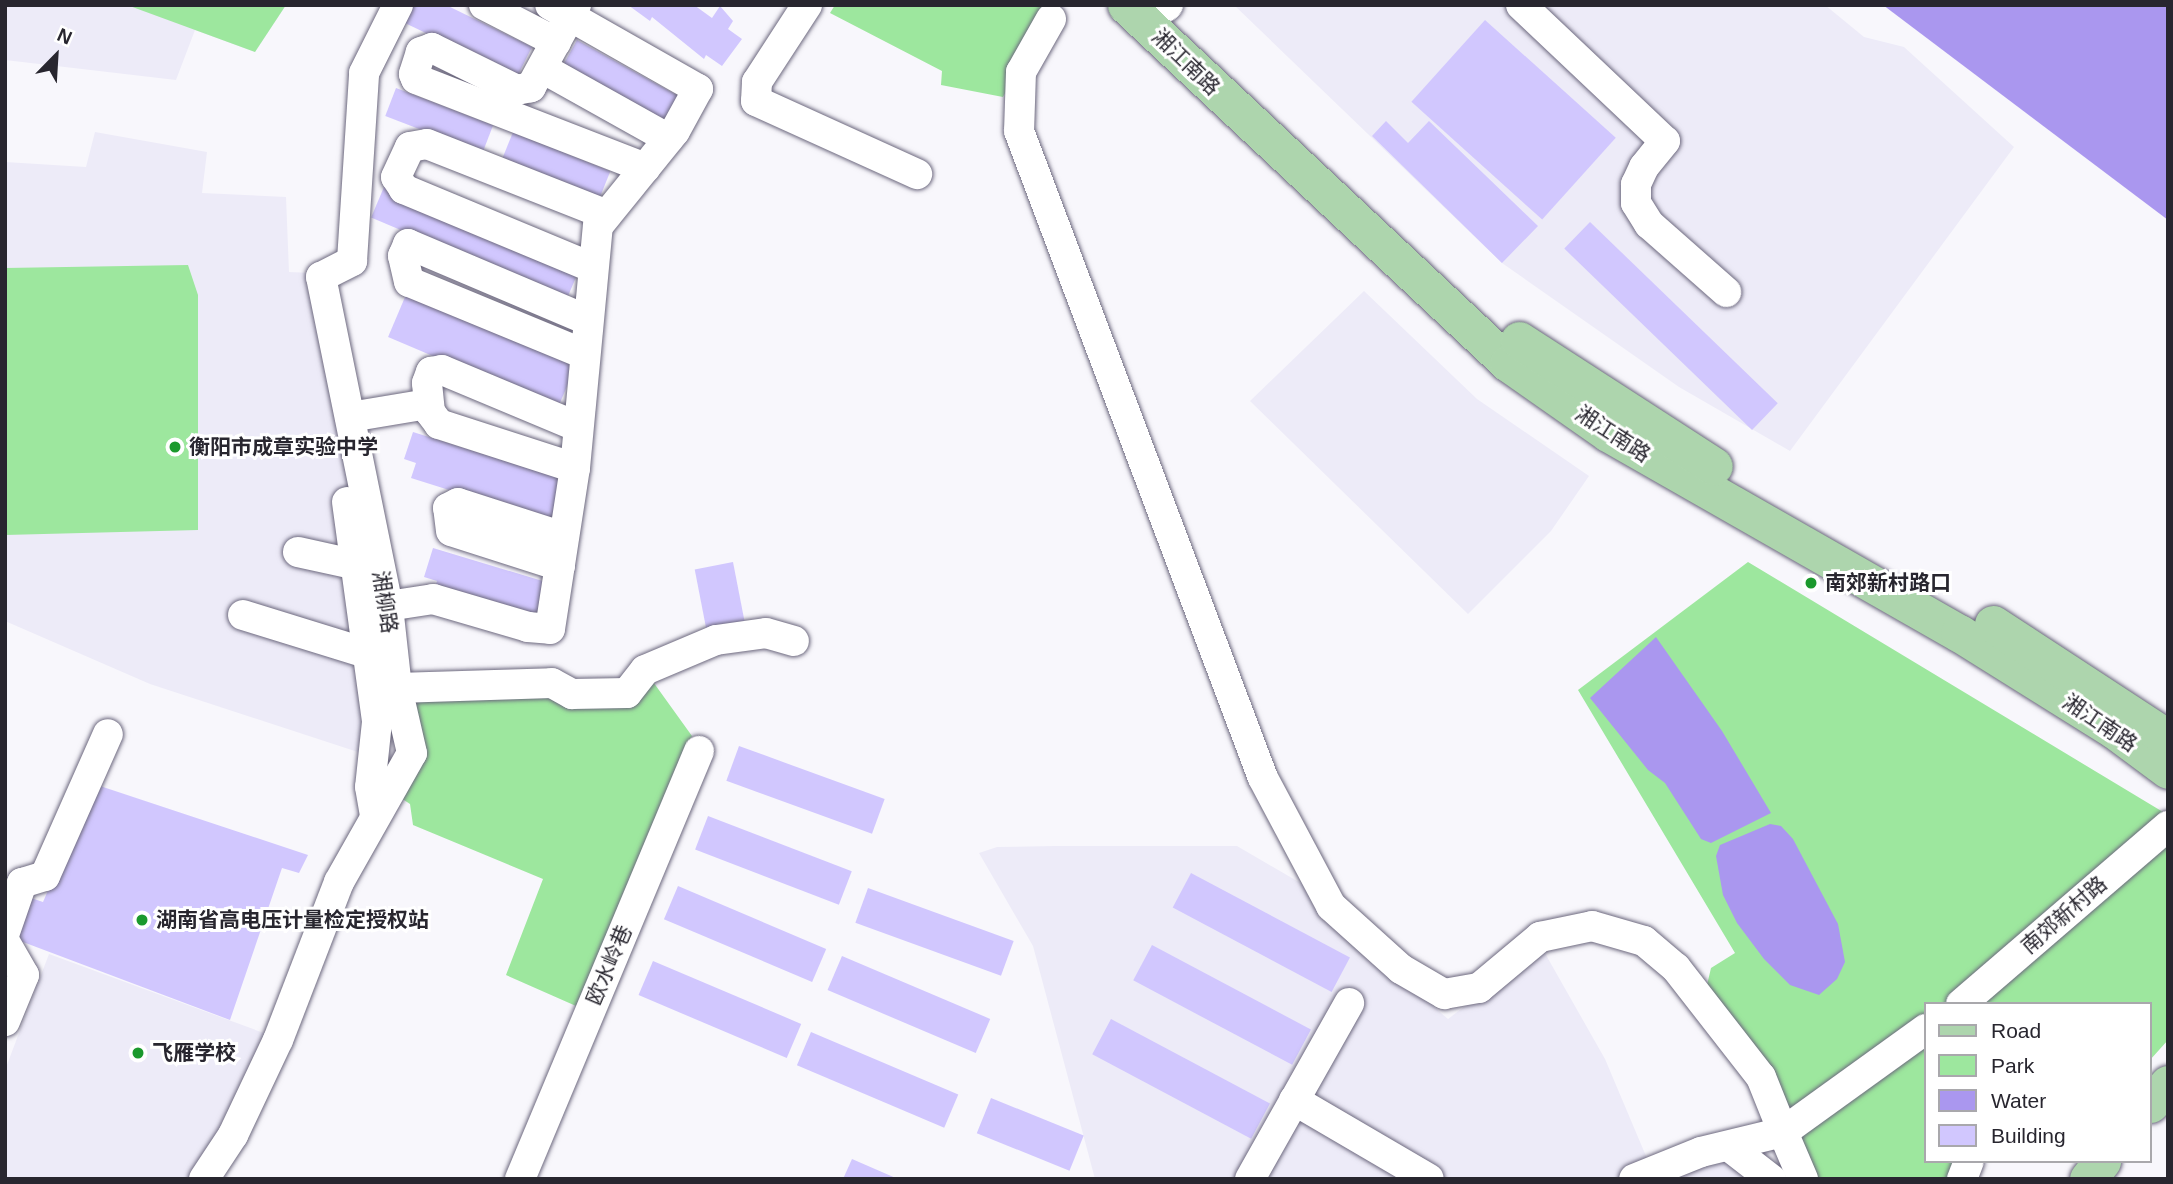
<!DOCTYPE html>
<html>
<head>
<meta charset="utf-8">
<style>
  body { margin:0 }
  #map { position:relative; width:2173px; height:1184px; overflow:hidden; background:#f8f7fc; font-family:Helvetica,"Noto Sans SC",sans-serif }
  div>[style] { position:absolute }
  .built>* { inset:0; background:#edebf8 }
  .green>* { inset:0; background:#9de79e }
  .water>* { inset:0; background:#aa97ef }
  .building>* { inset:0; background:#d1c7fe; transform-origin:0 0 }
  .roads { filter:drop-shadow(0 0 2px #6c687e) drop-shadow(0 0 2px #6c687e) }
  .minor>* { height:30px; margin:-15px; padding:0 15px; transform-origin:15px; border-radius:15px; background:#fff }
  .major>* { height:37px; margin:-18.5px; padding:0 18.5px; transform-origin:18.5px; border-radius:18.5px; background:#add5ad }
  .dots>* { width:19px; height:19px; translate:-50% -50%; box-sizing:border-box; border:4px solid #fff; border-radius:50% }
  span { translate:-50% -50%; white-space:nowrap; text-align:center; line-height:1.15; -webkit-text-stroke:6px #fff; paint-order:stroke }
  .street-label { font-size:21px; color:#28262f }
  .poi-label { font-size:21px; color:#28262f; font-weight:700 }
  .left { translate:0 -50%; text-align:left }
  .frame { position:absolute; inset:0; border:7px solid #28262f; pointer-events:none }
  .legend { position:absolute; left:1924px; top:1002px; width:228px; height:161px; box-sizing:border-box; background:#fff; border:2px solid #a9a8ac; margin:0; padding:9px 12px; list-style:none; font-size:21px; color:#28262f }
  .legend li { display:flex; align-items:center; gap:14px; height:35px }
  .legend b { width:35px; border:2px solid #a9a8ac }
  .north { position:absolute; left:21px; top:21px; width:70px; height:70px; -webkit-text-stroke:5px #fff; paint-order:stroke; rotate:24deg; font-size:19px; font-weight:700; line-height:28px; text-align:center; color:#28262f }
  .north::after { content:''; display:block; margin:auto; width:24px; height:32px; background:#28262f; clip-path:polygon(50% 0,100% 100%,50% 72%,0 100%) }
</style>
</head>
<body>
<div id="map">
  <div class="built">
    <div style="clip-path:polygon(5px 5px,286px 5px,255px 52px,195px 30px,176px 80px,5px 60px)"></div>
    <div style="clip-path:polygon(1234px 5px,1825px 5px,1864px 37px,1904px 47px,2014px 147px,1790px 451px,1679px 387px,1502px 263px)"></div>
    <div style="clip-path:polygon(95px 132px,207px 152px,202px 193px,286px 197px,289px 272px,312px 273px,398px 738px,376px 729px,367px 755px,150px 684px,5px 621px,5px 162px,86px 167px)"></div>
    <div style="clip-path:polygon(1364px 291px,1477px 399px,1589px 476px,1551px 531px,1468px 614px,1250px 401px)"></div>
    <div style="clip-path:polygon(1055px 846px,1237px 846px,1316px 892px,1326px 915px,1448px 1019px,1542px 948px,1605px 1059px,1654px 1175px,1717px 1158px,1762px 1179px,1095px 1179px,1033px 946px,979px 853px,997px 847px)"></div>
    <div style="clip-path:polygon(49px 954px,272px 1036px,198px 1179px,5px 1179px,5px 1070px)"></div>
  </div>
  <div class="green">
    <div style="clip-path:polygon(127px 5px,286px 5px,255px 52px)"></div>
    <div style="clip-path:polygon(835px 5px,1049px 5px,1003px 97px,941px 85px,942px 71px,830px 13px)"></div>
    <div style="clip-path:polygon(188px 265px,198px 295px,198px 530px,5px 535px,5px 268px)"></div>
    <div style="clip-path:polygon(1748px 562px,2168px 815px,2168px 1040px,2150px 1060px,2150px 1004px,1926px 1004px,1926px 1161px,1959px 1161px,1950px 1179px,1811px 1179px,1707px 985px,1711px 968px,1735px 953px,1578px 690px)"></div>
    <div style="clip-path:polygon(651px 679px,692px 736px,576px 1006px,506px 975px,543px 879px,413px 825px,410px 804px,401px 798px,426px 758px,411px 699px)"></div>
  </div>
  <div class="water">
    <div style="clip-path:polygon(1883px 5px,2168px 5px,2168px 220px)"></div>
    <div style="clip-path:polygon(1656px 637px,1722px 731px,1771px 813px,1711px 843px,1701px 839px,1665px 783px,1648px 770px,1590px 698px)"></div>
    <div style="clip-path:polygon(1770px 824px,1781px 826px,1793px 839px,1838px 924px,1845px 962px,1837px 979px,1819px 995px,1790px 985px,1764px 959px,1737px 923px,1723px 895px,1716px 856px,1720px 845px)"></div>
  </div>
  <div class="building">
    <div style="clip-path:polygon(414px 5px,446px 5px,532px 47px,517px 77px,405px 23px)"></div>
    <div style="clip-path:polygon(628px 5px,694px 5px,712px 18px,720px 6px,733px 21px,728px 29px,742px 39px,722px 66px,706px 55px,704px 59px,652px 17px,650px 21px)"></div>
    <div style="left:1485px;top:20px;width:176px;height:110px;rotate:42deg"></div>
    <div style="left:577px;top:40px;width:124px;height:32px;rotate:29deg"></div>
    <div style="left:396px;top:88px;width:104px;height:30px;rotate:21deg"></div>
    <div style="clip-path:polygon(1386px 121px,1408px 143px,1429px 121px,1538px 226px,1502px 263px,1372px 136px)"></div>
    <div style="left:513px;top:132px;width:105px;height:32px;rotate:22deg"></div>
    <div style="left:384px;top:187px;width:212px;height:33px;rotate:23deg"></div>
    <div style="left:1590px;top:222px;width:261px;height:37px;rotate:44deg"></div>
    <div style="left:408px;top:290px;width:184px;height:51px;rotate:23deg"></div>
    <div style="clip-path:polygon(413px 432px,562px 479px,557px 524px,411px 478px,416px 463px,404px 459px)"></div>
    <div style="clip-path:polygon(433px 548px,546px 582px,541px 623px,434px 590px,437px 581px,424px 577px)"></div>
    <div style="left:733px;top:562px;width:65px;height:39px;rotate:79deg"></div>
    <div style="left:739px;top:746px;width:155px;height:37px;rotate:20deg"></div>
    <div style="clip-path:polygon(94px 784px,308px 855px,299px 873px,282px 868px,230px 1020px,15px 939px,28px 897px,43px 902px)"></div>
    <div style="left:708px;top:816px;width:154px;height:36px;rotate:21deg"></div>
    <div style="left:1191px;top:873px;width:180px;height:39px;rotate:28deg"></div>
    <div style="left:678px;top:886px;width:161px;height:36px;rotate:23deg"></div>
    <div style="left:868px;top:888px;width:155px;height:37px;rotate:20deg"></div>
    <div style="left:1152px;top:945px;width:180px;height:40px;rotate:28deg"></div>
    <div style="left:842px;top:956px;width:161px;height:37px;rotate:23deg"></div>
    <div style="left:653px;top:961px;width:161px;height:37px;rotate:23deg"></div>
    <div style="left:1111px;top:1019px;width:180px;height:40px;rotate:28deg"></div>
    <div style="left:811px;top:1032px;width:160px;height:36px;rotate:23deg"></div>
    <div style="left:991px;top:1098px;width:100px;height:38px;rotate:22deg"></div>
    <div style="clip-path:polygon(852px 1159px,898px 1179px,843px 1179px)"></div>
  </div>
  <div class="roads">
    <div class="minor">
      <div style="left:484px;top:5px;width:81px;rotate:27.2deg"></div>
      <div style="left:576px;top:5px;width:94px;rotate:118.8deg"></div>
      <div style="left:531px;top:87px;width:14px;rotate:168deg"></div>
      <div style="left:517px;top:90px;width:95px;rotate:-153.7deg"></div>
      <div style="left:432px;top:48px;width:12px;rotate:160deg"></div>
      <div style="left:421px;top:52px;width:23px;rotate:108deg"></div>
      <div style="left:414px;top:74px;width:5px;rotate:68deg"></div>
      <div style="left:416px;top:79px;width:246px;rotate:21.2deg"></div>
      <div style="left:807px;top:5px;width:92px;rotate:123deg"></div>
      <div style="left:757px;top:82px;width:19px;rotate:93deg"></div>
      <div style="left:756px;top:101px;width:177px;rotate:24.4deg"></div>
      <div style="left:1521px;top:5px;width:198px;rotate:43.4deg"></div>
      <div style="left:1665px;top:141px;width:33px;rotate:129deg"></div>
      <div style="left:1644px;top:167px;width:19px;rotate:115deg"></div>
      <div style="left:1636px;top:184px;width:19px;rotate:90deg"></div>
      <div style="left:1636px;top:203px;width:25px;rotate:58deg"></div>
      <div style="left:1649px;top:224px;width:103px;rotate:41.4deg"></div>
      <div style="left:1166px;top:7px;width:3px;rotate:-45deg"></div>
      <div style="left:1051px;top:19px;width:61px;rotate:119.5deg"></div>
      <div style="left:1021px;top:72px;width:59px;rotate:91.9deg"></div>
      <div style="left:1019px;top:131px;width:691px;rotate:69.34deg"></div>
      <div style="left:1263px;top:778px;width:145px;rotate:62deg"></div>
      <div style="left:1331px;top:906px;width:94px;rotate:42deg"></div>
      <div style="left:1401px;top:969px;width:50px;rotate:30.2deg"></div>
      <div style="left:1444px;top:994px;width:36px;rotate:-10deg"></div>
      <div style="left:1479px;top:988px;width:80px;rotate:-39.9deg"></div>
      <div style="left:1540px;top:937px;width:53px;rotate:-11.9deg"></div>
      <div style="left:1592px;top:926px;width:54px;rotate:16.1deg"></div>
      <div style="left:1644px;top:941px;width:42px;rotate:40.2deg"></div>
      <div style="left:1676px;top:968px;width:138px;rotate:52.1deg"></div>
      <div style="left:1761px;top:1077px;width:59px;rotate:68.2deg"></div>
      <div style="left:1783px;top:1132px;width:84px;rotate:166.3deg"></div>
      <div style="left:1701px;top:1152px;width:72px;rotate:158.1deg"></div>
      <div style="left:542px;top:68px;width:145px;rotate:29.2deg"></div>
      <div style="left:591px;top:267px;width:203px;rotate:-157.4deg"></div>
      <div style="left:404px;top:189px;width:14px;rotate:-124deg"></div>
      <div style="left:396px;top:177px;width:33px;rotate:-65deg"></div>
      <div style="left:410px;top:147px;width:17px;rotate:-10deg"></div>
      <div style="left:427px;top:144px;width:193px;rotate:21.5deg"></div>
      <div style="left:584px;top:354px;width:189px;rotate:-157.6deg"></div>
      <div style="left:409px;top:282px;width:27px;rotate:-103deg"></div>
      <div style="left:403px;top:256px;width:13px;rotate:-67deg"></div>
      <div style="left:408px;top:244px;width:194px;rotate:23deg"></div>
      <div style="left:350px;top:417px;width:79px;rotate:-9.5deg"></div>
      <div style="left:575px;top:468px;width:143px;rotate:-162.1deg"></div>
      <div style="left:439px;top:424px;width:15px;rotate:-127deg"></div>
      <div style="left:430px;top:412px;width:29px;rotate:-96deg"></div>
      <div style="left:427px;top:383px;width:12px;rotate:-70deg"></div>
      <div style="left:431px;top:372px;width:11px;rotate:-10deg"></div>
      <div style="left:442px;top:370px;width:147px;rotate:22.7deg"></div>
      <div style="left:347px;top:502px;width:222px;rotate:82.2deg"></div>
      <div style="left:377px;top:722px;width:65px;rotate:96.1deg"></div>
      <div style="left:370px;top:787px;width:27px;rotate:80deg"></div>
      <div style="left:298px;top:552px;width:60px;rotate:12.4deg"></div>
      <div style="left:560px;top:566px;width:114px;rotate:-162.2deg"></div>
      <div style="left:451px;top:531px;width:23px;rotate:-97deg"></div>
      <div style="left:448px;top:508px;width:11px;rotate:-27deg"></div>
      <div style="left:458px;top:503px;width:111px;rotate:17.8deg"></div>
      <div style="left:388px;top:606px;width:46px;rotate:-8.8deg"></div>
      <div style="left:433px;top:599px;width:99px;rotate:16.4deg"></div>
      <div style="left:528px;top:627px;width:22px;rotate:5deg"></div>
      <div style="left:550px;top:629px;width:163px;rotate:-81.2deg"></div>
      <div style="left:575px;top:468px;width:243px;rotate:-84.6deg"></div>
      <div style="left:598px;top:226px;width:122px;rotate:-51deg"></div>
      <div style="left:675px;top:131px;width:48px;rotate:-61.3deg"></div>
      <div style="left:698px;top:89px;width:170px;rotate:-150.4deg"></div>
      <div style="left:243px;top:615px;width:132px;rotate:17.2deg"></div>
      <div style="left:397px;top:688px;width:155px;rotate:-1.8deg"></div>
      <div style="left:552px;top:683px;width:23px;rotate:29deg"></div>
      <div style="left:572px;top:694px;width:55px;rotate:-1deg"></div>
      <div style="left:627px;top:693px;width:29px;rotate:-52deg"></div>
      <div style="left:645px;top:670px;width:77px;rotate:-22.9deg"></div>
      <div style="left:716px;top:640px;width:50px;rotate:-8deg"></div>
      <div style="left:766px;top:633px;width:29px;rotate:16deg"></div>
      <div style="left:5px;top:932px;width:52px;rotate:-70.9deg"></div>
      <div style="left:22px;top:883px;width:24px;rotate:-17deg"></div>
      <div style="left:45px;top:876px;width:155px;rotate:-66.1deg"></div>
      <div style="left:5px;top:942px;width:38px;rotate:60deg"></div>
      <div style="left:24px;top:975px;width:50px;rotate:112.4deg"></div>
      <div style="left:1961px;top:1004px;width:273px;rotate:-40.7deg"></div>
      <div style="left:1294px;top:1100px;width:156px;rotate:30.3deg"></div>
      <div style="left:1731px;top:1148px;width:51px;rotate:37.8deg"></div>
      <div style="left:204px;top:1179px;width:53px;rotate:-56.6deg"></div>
      <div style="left:233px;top:1135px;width:105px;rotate:-64.7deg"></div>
      <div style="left:278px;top:1040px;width:169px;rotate:-68.9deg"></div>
      <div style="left:339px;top:882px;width:148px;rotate:-60.5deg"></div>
      <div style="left:412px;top:753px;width:67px;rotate:-103deg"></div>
      <div style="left:397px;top:688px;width:82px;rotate:-96.3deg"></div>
      <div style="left:388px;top:606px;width:336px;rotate:-101.5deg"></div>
      <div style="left:321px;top:277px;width:35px;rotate:-27deg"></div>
      <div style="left:352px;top:261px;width:188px;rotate:-86.3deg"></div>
      <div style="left:364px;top:73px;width:76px;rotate:-63.4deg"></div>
      <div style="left:520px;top:1179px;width:464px;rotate:-67.3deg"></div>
      <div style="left:1250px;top:1179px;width:202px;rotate:-60.6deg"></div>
      <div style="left:1803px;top:1179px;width:51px;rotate:-113.1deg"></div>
      <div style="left:1783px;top:1132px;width:176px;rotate:-35.8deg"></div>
      <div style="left:1962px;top:1179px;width:19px;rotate:-69deg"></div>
    </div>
    <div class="major">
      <div style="left:1126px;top:5px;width:524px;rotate:43.14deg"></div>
      <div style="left:1508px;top:363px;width:122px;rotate:35deg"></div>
      <div style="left:1608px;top:433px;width:404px;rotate:29.7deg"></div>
      <div style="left:1959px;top:633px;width:183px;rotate:32deg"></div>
      <div style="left:2114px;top:730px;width:67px;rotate:36.5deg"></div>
      <div style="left:1519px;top:340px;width:232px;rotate:32.9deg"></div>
      <div style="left:1993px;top:624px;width:201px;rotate:33.2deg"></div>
      <div style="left:2150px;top:1104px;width:27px;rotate:-48deg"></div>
      <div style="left:2088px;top:1179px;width:23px;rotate:-52deg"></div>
    </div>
  </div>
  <div class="dots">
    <div style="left:175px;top:447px;background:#1b992d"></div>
    <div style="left:1811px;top:583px;background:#1b992d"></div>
    <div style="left:142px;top:920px;background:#1b992d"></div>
    <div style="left:138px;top:1053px;background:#1b992d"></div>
  </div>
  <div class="street-label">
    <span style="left:1186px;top:62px;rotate:44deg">湘江南路</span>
    <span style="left:1613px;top:434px;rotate:33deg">湘江南路</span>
    <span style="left:385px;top:602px;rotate:81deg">湘柳路</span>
    <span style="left:2100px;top:723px;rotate:34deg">湘江南路</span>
    <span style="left:2064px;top:915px;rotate:-41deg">南郊新村路</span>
    <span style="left:609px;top:965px;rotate:-67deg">欧水岭巷</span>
  </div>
  <div class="poi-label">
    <span class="left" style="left:189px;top:447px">衡阳市成章实验中学</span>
    <span class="left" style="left:1825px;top:583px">南郊新村路口</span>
    <span class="left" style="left:156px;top:920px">湖南省高电压计量检定授权站</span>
    <span class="left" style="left:152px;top:1053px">飞雁学校</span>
  </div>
  <div class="frame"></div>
  <ul class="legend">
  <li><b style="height:9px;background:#add5ad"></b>Road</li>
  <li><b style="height:19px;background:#9de79e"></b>Park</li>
  <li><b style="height:19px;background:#aa97ef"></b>Water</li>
  <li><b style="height:19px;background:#d1c7fe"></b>Building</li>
  </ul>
  <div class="north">N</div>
</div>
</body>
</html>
